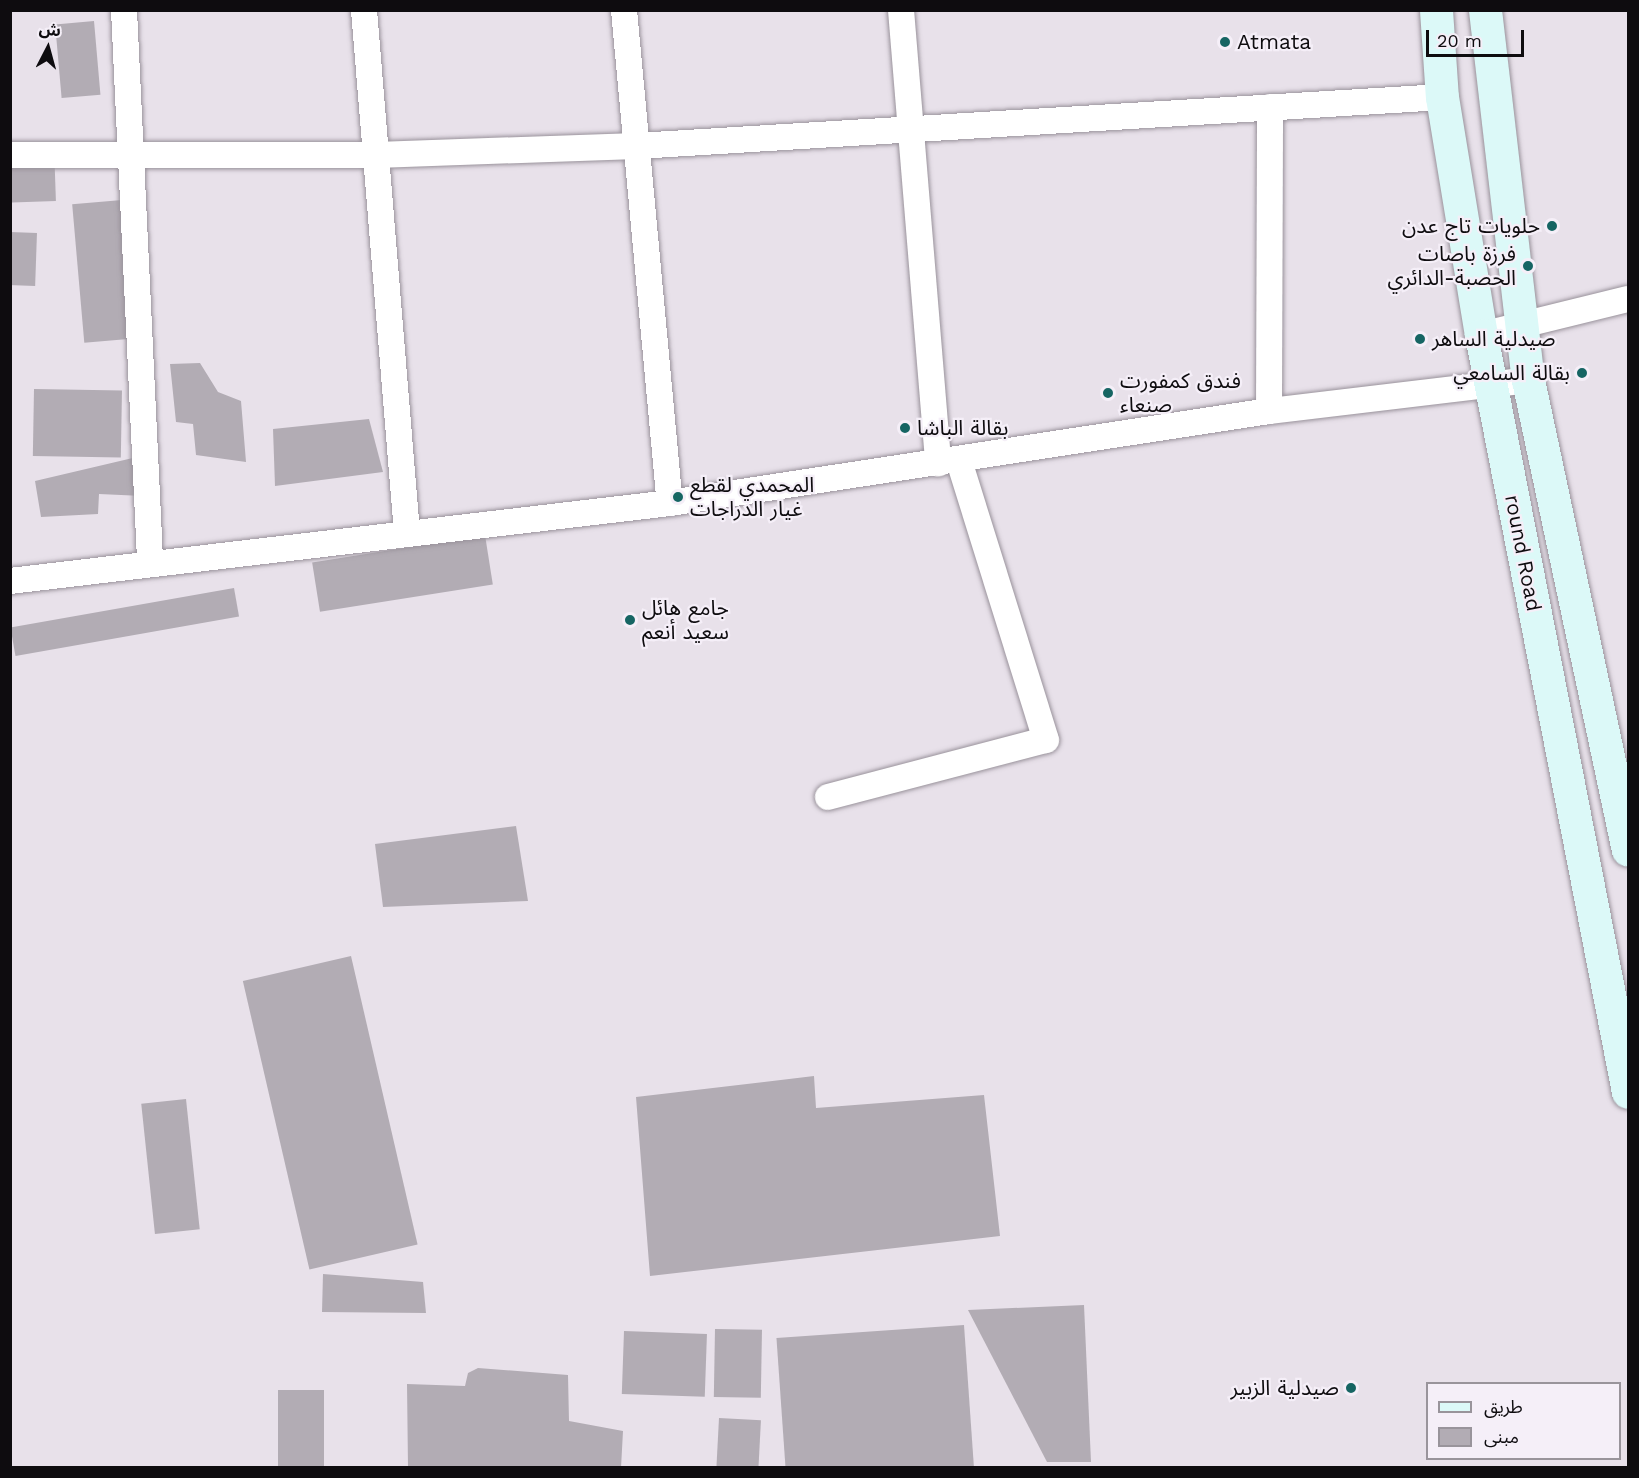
<!DOCTYPE html>
<html>
<head>
<meta charset="utf-8">
<style>
  body { margin:0 }
  #map { position:relative; width:1639px; height:1478px; overflow:hidden; background:#e8e1ea; font-family:"Work Sans","Noto Sans Arabic",sans-serif }
  div>[style] { position:absolute }
  .building>* { inset:0; background:#b2acb4; transform-origin:0 0 }
  .roads { filter:drop-shadow(0 0 2px #99929b) drop-shadow(0 0 2px #99929b) }
  .minor>* { height:26px; margin:-13px; padding:0 13px; transform-origin:13px; border-radius:13px; background:#fff }
  .secondary>* { height:33px; margin:-16.5px; padding:0 16.5px; transform-origin:16.5px; border-radius:16.5px; background:#dcf9f8 }
  .dots>* { width:16px; height:16px; translate:-50% -50%; box-sizing:border-box; border:3px solid #f5eff8; border-radius:50% }
  span { translate:-50% -50%; white-space:nowrap; text-align:center; line-height:1.15; -webkit-text-stroke:4.5px #f5eff8; paint-order:stroke }
  .poi-label { font-size:21px; color:#0e0c0f }
  .left { translate:0 -50%; text-align:left }
  .right { translate:-100% -50%; text-align:right }
  .street-label { font-size:21px; color:#0e0c0f }
  .frame { position:absolute; inset:0; border:12px solid #0e0c0f; pointer-events:none }
  .legend { position:absolute; left:1426px; top:1382px; width:195px; height:78px; box-sizing:border-box; background:#f5eff8; border:2px solid #99949b; margin:0; padding:8px 10px; list-style:none; font-size:18px; color:#0e0c0f }
  .legend li { display:flex; align-items:center; gap:12px; height:30px }
  .legend b { width:30px; border:2px solid #99949b }
  .north { position:absolute; left:18px; top:18px; width:60px; height:60px; -webkit-text-stroke:4px #f5eff8; paint-order:stroke; rotate:6deg; font-size:16px; font-weight:700; line-height:24px; text-align:center; color:#0e0c0f }
  .north::after { content:''; display:block; margin:auto; width:21px; height:27px; background:#0e0c0f; clip-path:polygon(50% 0,100% 100%,50% 72%,0 100%) }
  .scale { position:absolute; left:1426px; top:30px; width:98px; height:27px; box-sizing:border-box; border:3px solid #0e0c0f; border-top:0; padding-left:8px; font-size:18px; line-height:21px; white-space:nowrap; color:#0e0c0f; -webkit-text-stroke:4px #f5eff8; paint-order:stroke }
</style>
</head>
<body>
<div id="map">
  <div class="building">
    <div style="left:94px;top:21px;width:74px;height:39px;rotate:85deg"></div>
    <div style="left:54px;top:146px;width:55px;height:44px;rotate:88deg"></div>
    <div style="left:122px;top:200px;width:139px;height:50px;rotate:85deg"></div>
    <div style="left:10px;top:232px;width:27px;height:53px;rotate:2deg"></div>
    <div style="clip-path:polygon(200px 363px,218px 392px,241px 401px,246px 462px,196px 455px,193px 424px,176px 422px,170px 364px)"></div>
    <div style="left:34px;top:389px;width:88px;height:67px;rotate:1deg"></div>
    <div style="clip-path:polygon(369px 419px,383px 472px,275px 486px,273px 429px)"></div>
    <div style="clip-path:polygon(137px 457px,143px 496px,99px 494px,98px 514px,41px 517px,35px 481px)"></div>
    <div style="left:485px;top:535px;width:50px;height:175px;rotate:81deg"></div>
    <div style="left:234px;top:588px;width:29px;height:227px;rotate:80deg"></div>
    <div style="clip-path:polygon(516px 826px,528px 901px,383px 907px,375px 844px)"></div>
    <div style="left:351px;top:956px;width:296px;height:111px;rotate:77deg"></div>
    <div style="clip-path:polygon(814px 1076px,816px 1108px,984px 1095px,1000px 1236px,650px 1276px,636px 1097px)"></div>
    <div style="left:186px;top:1099px;width:131px;height:45px;rotate:84deg"></div>
    <div style="clip-path:polygon(323px 1274px,423px 1282px,426px 1313px,322px 1312px)"></div>
    <div style="clip-path:polygon(1084px 1305px,1091px 1462px,1047px 1462px,968px 1310px)"></div>
    <div style="left:964px;top:1325px;width:143px;height:188px;rotate:86deg"></div>
    <div style="left:715px;top:1329px;width:47px;height:68px;rotate:1deg"></div>
    <div style="left:624px;top:1331px;width:83px;height:63px;rotate:2deg"></div>
    <div style="clip-path:polygon(478px 1368px,568px 1375px,569px 1421px,623px 1431px,621px 1468px,408px 1468px,407px 1384px,465px 1386px,468px 1373px)"></div>
    <div style="left:278px;top:1390px;width:46px;height:78px"></div>
    <div style="left:719px;top:1418px;width:42px;height:50px;rotate:3deg"></div>
  </div>
  <div class="roads">
    <div class="minor">
      <div style="left:124px;top:10px;width:551px;rotate:87.29deg"></div>
      <div style="left:364px;top:10px;width:525px;rotate:85.3deg"></div>
      <div style="left:624px;top:10px;width:495px;rotate:84.7deg"></div>
      <div style="left:901px;top:10px;width:455px;rotate:85.3deg"></div>
      <div style="left:10px;top:155px;width:366px"></div>
      <div style="left:376px;top:155px;width:261px;rotate:-2deg"></div>
      <div style="left:637px;top:146px;width:806px;rotate:-3.48deg"></div>
      <div style="left:1481px;top:335px;width:151px;rotate:-13.8deg"></div>
      <div style="left:1269px;top:411px;width:304px;rotate:-89.8deg"></div>
      <div style="left:10px;top:581px;width:665px;rotate:-6.74deg"></div>
      <div style="left:670px;top:503px;width:606px;rotate:-8.73deg"></div>
      <div style="left:1269px;top:411px;width:261px;rotate:-6.8deg"></div>
      <div style="left:828px;top:797px;width:225px;rotate:-14.7deg"></div>
      <div style="left:1046px;top:740px;width:292px;rotate:-107.3deg"></div>
    </div>
    <div class="secondary">
      <div style="left:1436px;top:10px;width:87px;rotate:86.1deg"></div>
      <div style="left:1442px;top:97px;width:241px;rotate:80.7deg"></div>
      <div style="left:1481px;top:335px;width:771px;rotate:79.01deg"></div>
      <div style="left:1485px;top:10px;width:372px;rotate:83.4deg"></div>
      <div style="left:1528px;top:380px;width:480px;rotate:78deg"></div>
    </div>
  </div>
  <div class="dots">
    <div style="left:1225px;top:42px;background:#166563"></div>
    <div style="left:1552px;top:226px;background:#166563"></div>
    <div style="left:1528px;top:266px;background:#166563"></div>
    <div style="left:1420px;top:339px;background:#166563"></div>
    <div style="left:1582px;top:373px;background:#166563"></div>
    <div style="left:1108px;top:393px;background:#166563"></div>
    <div style="left:905px;top:428px;background:#166563"></div>
    <div style="left:678px;top:497px;background:#166563"></div>
    <div style="left:630px;top:620px;background:#166563"></div>
    <div style="left:1351px;top:1388px;background:#166563"></div>
  </div>
  <div class="poi-label">
    <span class="left" style="left:1237px;top:42px">Atmata</span>
    <span class="right" style="left:1540px;top:226px">حلويات تاج عدن</span>
    <span class="right" style="left:1516px;top:266px">فرزة باصات<br>الحصبة-الدائري</span>
    <span class="left" style="left:1432px;top:339px">صيدلية الساهر</span>
    <span class="right" style="left:1570px;top:373px">بقالة السامعي</span>
    <span class="left" style="left:1120px;top:393px">فندق كمفورت<br>صنعاء</span>
    <span class="left" style="left:917px;top:428px">بقالة الباشا</span>
    <span class="left" style="left:690px;top:497px">المحمدي لقطع<br>غيار الدراجات</span>
    <span class="left" style="left:642px;top:620px">جامع هائل<br>سعيد أنعم</span>
    <span class="right" style="left:1339px;top:1388px">صيدلية الزبير</span>
  </div>
  <div class="street-label">
    <span style="left:1523px;top:553px;rotate:79deg">round Road</span>
  </div>
  <div class="frame"></div>
  <ul class="legend">
  <li><b style="height:8px;background:#dcf9f8"></b>طريق</li>
  <li><b style="height:16px;background:#b2acb4"></b>مبنى</li>
  </ul>
  <div class="north">ش</div>
  <div class="scale">20 m</div>
</div>
</body>
</html>
